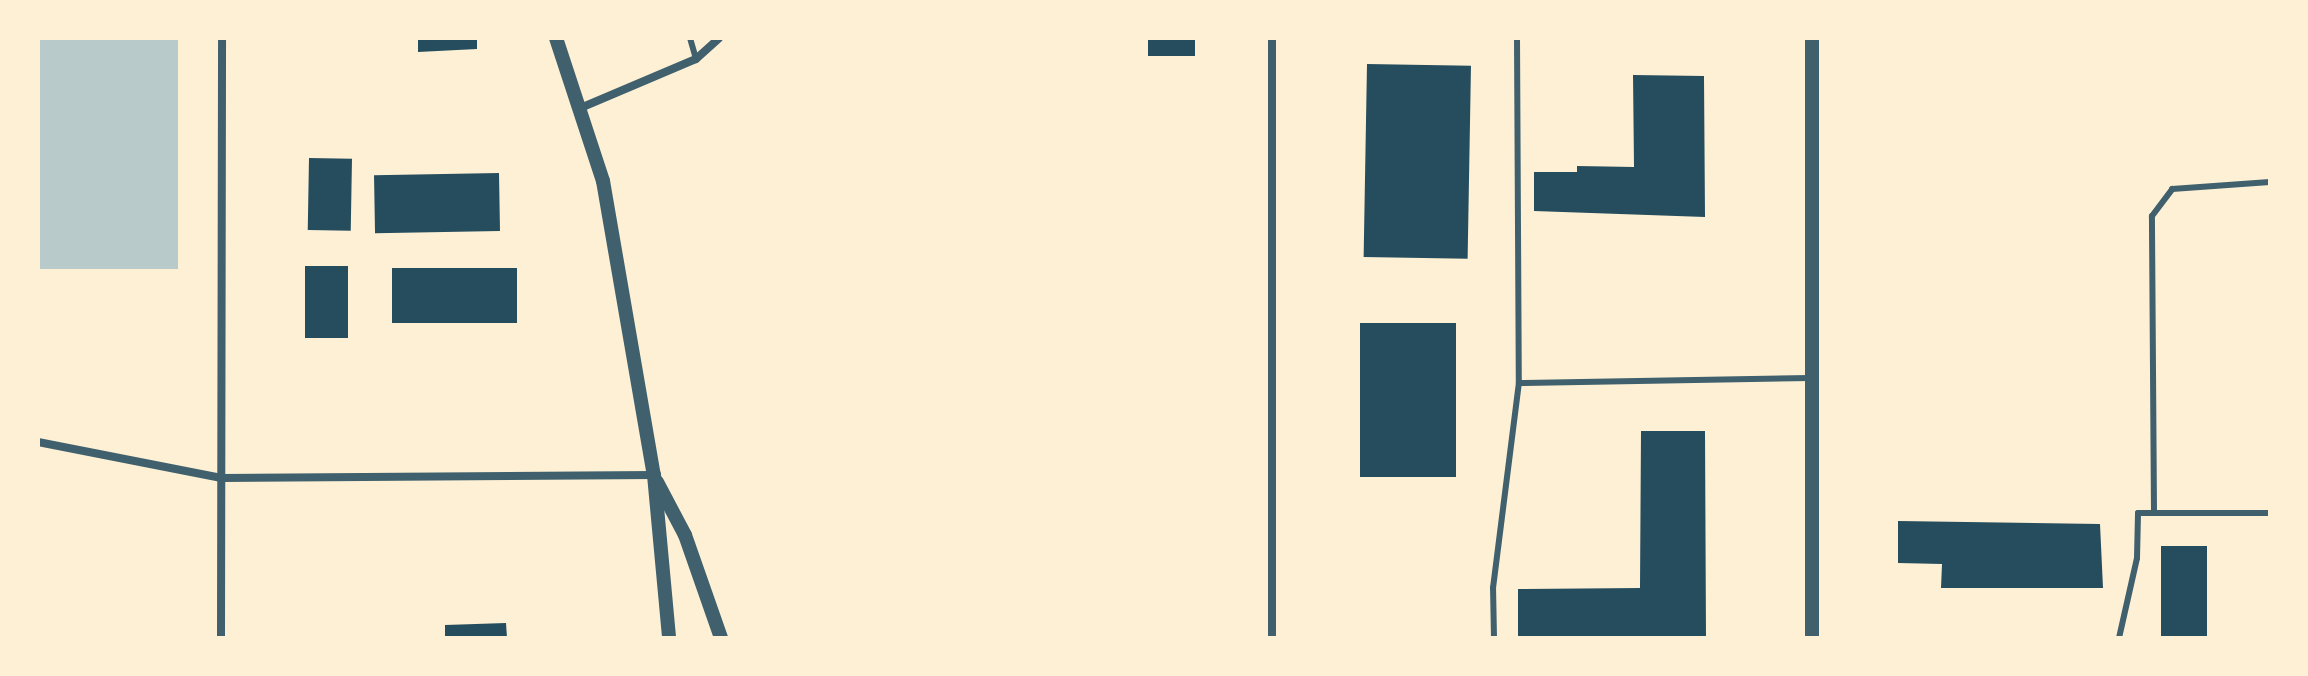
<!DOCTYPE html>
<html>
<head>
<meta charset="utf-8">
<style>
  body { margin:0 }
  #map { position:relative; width:2308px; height:676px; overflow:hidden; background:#fdf0d5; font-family:Poppins,sans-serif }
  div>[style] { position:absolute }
  .green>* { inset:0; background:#b9caca; transform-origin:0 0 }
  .building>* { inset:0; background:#264d5e; transform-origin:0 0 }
  .service>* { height:6px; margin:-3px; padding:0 3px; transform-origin:3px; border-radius:3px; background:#3f606c }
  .minor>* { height:8px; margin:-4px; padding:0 4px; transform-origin:4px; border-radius:4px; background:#3f606c }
  .tertiary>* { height:14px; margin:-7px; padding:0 7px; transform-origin:7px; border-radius:7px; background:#3f606c }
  span { translate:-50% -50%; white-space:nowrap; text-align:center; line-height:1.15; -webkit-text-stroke:8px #fdf0d5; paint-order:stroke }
  .frame { position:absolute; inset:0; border:40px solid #fdf0d5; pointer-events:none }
</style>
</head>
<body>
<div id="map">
  <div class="green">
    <div style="left:38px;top:38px;width:140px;height:231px"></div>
  </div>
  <div class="building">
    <div style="clip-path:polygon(418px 38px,477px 38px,477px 49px,418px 52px)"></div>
    <div style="left:1148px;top:38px;width:47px;height:18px"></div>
    <div style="left:1367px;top:64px;width:104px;height:193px;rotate:1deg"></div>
    <div style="clip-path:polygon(1633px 75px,1704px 76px,1705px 217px,1534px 211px,1534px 172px,1577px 172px,1577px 166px,1634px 167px)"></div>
    <div style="left:309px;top:158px;width:43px;height:72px;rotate:1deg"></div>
    <div style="left:499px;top:173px;width:58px;height:125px;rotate:89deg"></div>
    <div style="left:305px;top:266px;width:43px;height:72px"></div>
    <div style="left:392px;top:268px;width:125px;height:55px"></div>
    <div style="left:1456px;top:323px;width:154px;height:96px;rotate:90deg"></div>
    <div style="clip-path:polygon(1641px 431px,1705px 431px,1706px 638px,1518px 638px,1518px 589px,1640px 588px)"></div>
    <div style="clip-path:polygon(1898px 521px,2100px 524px,2103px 588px,1941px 588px,1942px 564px,1898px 563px)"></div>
    <div style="left:2161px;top:546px;width:46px;height:92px"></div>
    <div style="clip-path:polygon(506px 623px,507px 638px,445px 638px,445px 625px)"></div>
  </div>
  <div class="service">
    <div style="left:690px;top:38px;width:22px;rotate:74deg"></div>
    <div style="left:1517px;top:38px;width:345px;rotate:89.7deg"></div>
    <div style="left:1519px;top:383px;width:291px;rotate:-1deg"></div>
    <div style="left:2154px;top:513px;width:297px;rotate:-90.4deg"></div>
    <div style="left:2152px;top:216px;width:34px;rotate:-53deg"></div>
    <div style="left:2172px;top:189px;width:98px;rotate:-4.1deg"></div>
    <div style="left:1494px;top:638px;width:50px;rotate:-91.1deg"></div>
    <div style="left:1493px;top:588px;width:207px;rotate:-82.8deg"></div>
    <div style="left:2119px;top:638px;width:82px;rotate:-77.3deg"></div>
    <div style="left:2137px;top:558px;width:45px;rotate:-88.7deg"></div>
    <div style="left:2138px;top:513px;width:132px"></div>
  </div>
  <div class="minor">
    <div style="left:1272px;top:38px;width:600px;rotate:90deg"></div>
    <div style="left:578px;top:109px;width:128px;rotate:-23deg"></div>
    <div style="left:696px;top:59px;width:31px;rotate:-42deg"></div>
    <div style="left:38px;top:442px;width:187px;rotate:11.1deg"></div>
    <div style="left:221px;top:478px;width:433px;rotate:-0.4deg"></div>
    <div style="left:221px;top:638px;width:600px;rotate:-89.9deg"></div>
  </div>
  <div class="tertiary">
    <div style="left:556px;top:38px;width:151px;rotate:71.8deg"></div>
    <div style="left:603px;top:181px;width:298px;rotate:80.2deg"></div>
    <div style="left:654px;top:475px;width:164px;rotate:84.7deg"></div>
    <div style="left:1812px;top:38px;width:600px;rotate:90deg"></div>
    <div style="left:657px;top:482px;width:60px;rotate:62.2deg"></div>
    <div style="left:685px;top:535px;width:109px;rotate:70.7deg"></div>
  </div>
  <div class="frame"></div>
</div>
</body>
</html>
